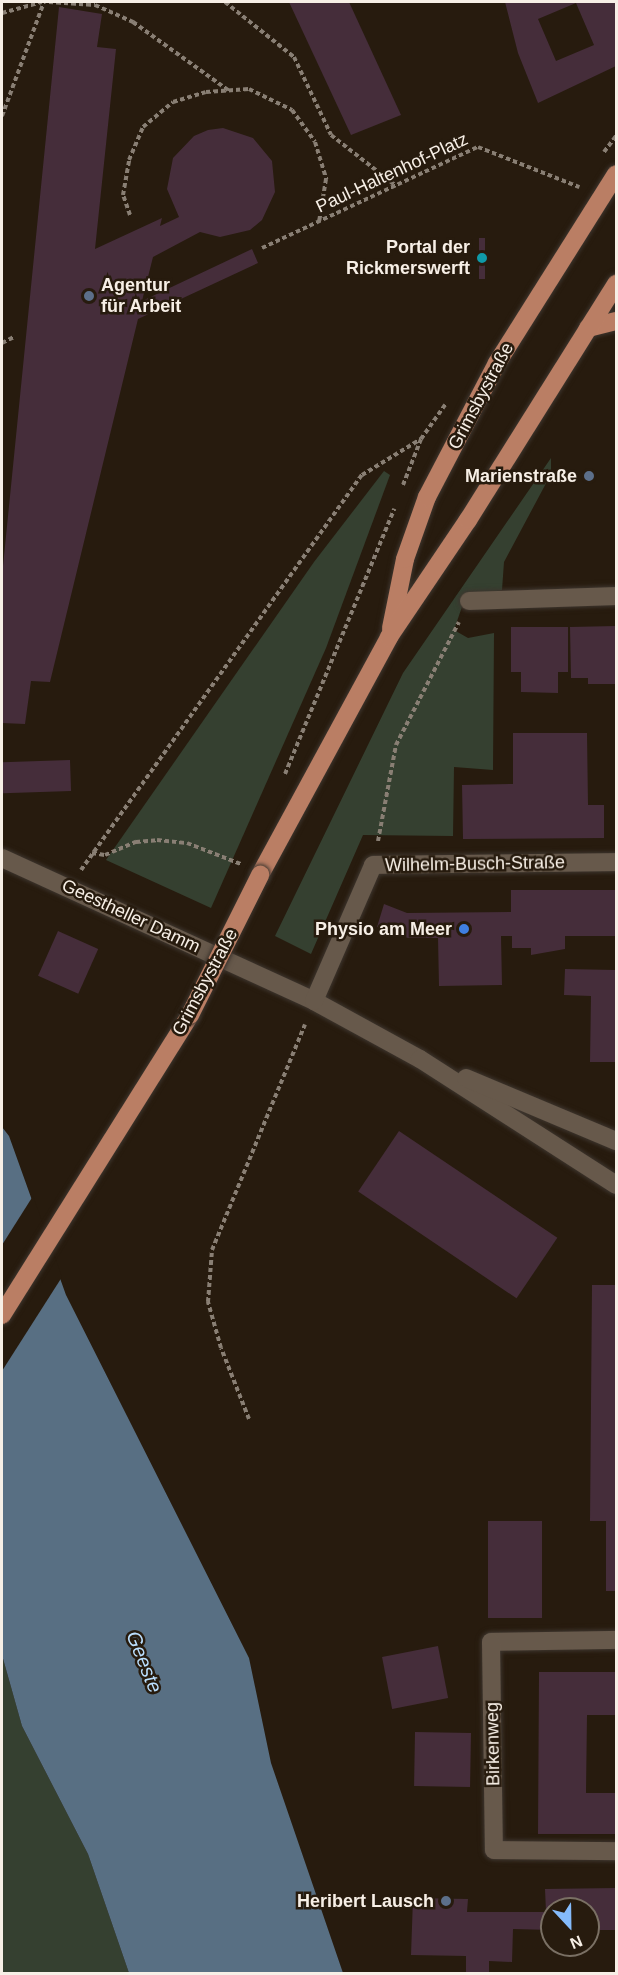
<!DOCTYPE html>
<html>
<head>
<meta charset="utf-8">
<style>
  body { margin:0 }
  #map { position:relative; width:618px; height:1975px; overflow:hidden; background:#271b0e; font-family:Helvetica,sans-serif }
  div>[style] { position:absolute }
  .green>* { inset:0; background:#354030 }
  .water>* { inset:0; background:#586f83 }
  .pier>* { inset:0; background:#271b0e }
  .building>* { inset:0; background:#452d3a; transform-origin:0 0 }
  .path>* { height:4px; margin-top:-2px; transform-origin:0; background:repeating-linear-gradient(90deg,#897f74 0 4.5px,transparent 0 7.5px) }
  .roads { filter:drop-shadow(0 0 2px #3d352e) drop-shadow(0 0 2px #3d352e) }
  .minor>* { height:18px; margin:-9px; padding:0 9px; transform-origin:9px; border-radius:9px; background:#67594b }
  .trunk>* { height:18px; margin:-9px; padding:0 9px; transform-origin:9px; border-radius:9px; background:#ba7e64 }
  .bridges { filter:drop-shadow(0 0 2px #3d352e) drop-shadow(0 0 2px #3d352e) }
  .trunk-bridge>* { height:18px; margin:-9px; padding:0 9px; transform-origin:9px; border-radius:9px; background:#ba7e64 }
  .dots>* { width:16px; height:16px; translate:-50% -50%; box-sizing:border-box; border:3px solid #271b0e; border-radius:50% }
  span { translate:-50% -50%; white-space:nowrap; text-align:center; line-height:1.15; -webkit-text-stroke:5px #271b0e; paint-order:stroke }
  .street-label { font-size:18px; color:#f7efe6 }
  .poi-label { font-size:18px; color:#f7efe6; font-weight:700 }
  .right { translate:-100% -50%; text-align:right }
  .left { translate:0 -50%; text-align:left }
  .water-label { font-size:20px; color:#bbdffe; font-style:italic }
  .frame { position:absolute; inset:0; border:3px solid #f7efe6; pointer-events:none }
  .north { position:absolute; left:540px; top:1897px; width:60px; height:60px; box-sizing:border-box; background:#271b0e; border:2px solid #7a7064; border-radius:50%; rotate:158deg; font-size:16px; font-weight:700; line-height:24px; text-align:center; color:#f7efe6 }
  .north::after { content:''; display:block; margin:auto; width:21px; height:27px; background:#85bbfb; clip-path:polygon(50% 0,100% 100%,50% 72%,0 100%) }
</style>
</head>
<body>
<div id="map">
  <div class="green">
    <div style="clip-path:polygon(551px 458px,551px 474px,504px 562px,502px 590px,465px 598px,454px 630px,468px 638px,494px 633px,493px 770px,454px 767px,453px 836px,363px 835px,311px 954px,275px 936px,403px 673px)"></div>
    <div style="clip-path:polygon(384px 471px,390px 475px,326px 648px,211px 908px,106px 860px,314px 562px)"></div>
    <div style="clip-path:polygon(2px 1655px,22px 1726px,88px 1854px,129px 1973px,2px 1973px)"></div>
  </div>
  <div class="water">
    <div style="clip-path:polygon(2px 1127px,9px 1136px,66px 1295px,249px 1658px,271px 1763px,343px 1973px,129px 1973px,88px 1854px,22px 1726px,2px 1655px)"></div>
  </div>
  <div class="pier">
    <div style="clip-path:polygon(33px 1196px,62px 1277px,2px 1371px,2px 1245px)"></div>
  </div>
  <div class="building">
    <div style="clip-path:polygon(289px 2px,349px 2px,401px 115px,351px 135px)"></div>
    <div style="clip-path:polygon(evenodd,505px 2px,616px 2px,616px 66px,538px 103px,518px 53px,505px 2px,576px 3px,594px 45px,556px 61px,538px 19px,576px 3px)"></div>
    <div style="clip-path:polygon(59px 7px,102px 14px,97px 47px,116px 49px,95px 249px,162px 218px,160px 226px,179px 217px,167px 189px,173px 158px,194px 136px,208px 130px,223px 128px,253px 138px,272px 161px,275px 192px,262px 220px,250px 230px,220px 237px,200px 232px,153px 257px,142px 301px,252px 249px,258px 263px,138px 319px,50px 682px,31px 681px,25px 724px,2px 723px,2px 576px)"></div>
    <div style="left:479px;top:238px;width:6px;height:41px"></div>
    <div style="clip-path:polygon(616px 626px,616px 684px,588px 684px,588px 678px,571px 678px,570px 627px)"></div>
    <div style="clip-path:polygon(511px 627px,568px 627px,568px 672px,558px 672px,558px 693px,521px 692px,521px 672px,511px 672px)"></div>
    <div style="clip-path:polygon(513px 733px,587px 733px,588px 805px,604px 805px,604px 838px,463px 839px,462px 785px,513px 784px)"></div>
    <div style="left:70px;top:760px;width:31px;height:68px;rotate:88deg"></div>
    <div style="clip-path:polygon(511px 890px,616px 890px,616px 936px,565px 936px,565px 949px,531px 955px,531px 948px,512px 948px,512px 936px,501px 936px,502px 985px,439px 986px,438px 938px,408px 938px,377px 927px,384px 904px,407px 913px,511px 912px)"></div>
    <div style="left:58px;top:931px;width:44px;height:49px;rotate:24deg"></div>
    <div style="clip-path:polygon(565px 969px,616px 970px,616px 1062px,590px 1062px,591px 996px,564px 995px)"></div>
    <div style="left:399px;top:1131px;width:191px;height:73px;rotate:34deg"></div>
    <div style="clip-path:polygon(592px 1285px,616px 1285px,616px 1591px,606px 1591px,606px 1521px,590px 1521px)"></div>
    <div style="left:488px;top:1521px;width:54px;height:97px"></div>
    <div style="left:438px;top:1646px;width:53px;height:57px;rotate:79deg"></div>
    <div style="clip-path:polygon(539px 1672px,616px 1672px,616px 1715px,587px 1715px,586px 1793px,616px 1793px,616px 1834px,538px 1834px)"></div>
    <div style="left:415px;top:1732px;width:56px;height:54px;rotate:1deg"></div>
    <div style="clip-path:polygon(616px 1888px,616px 1930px,588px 1930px,588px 1909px,552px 1909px,552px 1930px,513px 1929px,512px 1962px,489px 1961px,489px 1973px,466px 1973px,466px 1956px,411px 1955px,413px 1898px,468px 1899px,467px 1912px,546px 1912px,545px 1889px)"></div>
  </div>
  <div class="path">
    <div style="left:49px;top:2px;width:46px;rotate:3.7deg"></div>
    <div style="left:95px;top:5px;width:42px;rotate:24.1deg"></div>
    <div style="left:133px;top:22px;width:117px;rotate:35.6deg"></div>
    <div style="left:225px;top:2px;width:88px;rotate:38.6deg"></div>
    <div style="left:294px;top:57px;width:86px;rotate:64.6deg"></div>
    <div style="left:331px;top:135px;width:81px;rotate:38deg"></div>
    <div style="left:2px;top:13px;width:41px;rotate:-15.4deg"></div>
    <div style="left:2px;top:116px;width:121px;rotate:-69.8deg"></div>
    <div style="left:604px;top:152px;width:20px;rotate:-53deg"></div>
    <div style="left:130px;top:215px;width:21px;rotate:-109deg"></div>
    <div style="left:123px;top:195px;width:36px;rotate:-80deg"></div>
    <div style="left:129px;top:160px;width:36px;rotate:-67deg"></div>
    <div style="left:143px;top:127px;width:39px;rotate:-40deg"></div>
    <div style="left:173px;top:102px;width:34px;rotate:-17deg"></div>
    <div style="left:206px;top:92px;width:43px;rotate:-4deg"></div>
    <div style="left:249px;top:89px;width:48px;rotate:26deg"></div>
    <div style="left:292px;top:110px;width:39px;rotate:54deg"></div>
    <div style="left:315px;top:142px;width:39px;rotate:73deg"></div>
    <div style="left:326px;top:179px;width:44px;rotate:99.2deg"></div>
    <div style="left:262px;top:248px;width:238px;rotate:-25.1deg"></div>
    <div style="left:478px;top:147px;width:109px;rotate:21.6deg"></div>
    <div style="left:2px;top:343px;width:13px;rotate:-27deg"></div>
    <div style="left:403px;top:485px;width:49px;rotate:-68.6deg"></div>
    <div style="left:421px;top:439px;width:42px;rotate:-54.8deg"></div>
    <div style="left:285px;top:774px;width:287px;rotate:-67.6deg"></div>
    <div style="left:378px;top:841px;width:98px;rotate:-79.4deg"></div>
    <div style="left:396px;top:745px;width:138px;rotate:-62.9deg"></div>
    <div style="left:92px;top:853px;width:13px;rotate:9deg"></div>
    <div style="left:105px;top:855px;width:34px;rotate:-23deg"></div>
    <div style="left:136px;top:842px;width:21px;rotate:-5deg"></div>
    <div style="left:157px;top:840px;width:30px;rotate:6deg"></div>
    <div style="left:187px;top:843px;width:58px;rotate:21.3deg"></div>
    <div style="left:81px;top:870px;width:485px;rotate:-54.6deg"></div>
    <div style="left:362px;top:475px;width:69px;rotate:-31.4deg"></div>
    <div style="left:249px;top:1419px;width:76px;rotate:-111.5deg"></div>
    <div style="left:221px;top:1348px;width:48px;rotate:-105.8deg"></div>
    <div style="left:208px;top:1302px;width:52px;rotate:-85.6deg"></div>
    <div style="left:212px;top:1250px;width:244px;rotate:-67.6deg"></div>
  </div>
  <div class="roads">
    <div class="minor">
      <div style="left:469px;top:601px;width:147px;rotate:-1.9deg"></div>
      <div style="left:2px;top:858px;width:343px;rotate:24.6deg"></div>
      <div style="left:314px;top:1001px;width:121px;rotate:28.7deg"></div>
      <div style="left:420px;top:1059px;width:233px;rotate:32.7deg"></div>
      <div style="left:314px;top:1001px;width:148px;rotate:-66.5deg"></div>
      <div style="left:373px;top:865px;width:243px;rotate:-0.7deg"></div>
      <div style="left:466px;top:1078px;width:163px;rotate:22.8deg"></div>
      <div style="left:616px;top:1640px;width:125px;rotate:179.1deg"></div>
      <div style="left:491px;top:1642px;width:208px;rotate:89.2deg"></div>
      <div style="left:494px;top:1850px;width:122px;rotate:0.5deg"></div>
    </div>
    <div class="trunk">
      <div style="left:588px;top:328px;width:29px;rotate:-14deg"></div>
      <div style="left:391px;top:628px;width:70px;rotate:-78.5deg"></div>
      <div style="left:405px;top:559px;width:66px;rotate:-70.5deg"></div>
      <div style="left:427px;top:497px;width:151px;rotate:-62.4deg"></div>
      <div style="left:497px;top:363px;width:223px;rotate:-57.8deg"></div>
      <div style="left:260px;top:875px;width:271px;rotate:-61.5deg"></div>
      <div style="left:389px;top:637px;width:141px;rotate:-56deg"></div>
      <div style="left:468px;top:520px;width:279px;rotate:-57.9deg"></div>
      <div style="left:2px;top:1315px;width:354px;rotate:-57.9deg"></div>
    </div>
  </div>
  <div class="bridges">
    <div class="trunk-bridge">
      <div style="left:190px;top:1015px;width:157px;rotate:-63.4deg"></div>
    </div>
  </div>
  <div class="dots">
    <div style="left:482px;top:258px;background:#0f9aa8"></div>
    <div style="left:89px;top:296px;background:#5c6f8a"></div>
    <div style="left:589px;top:476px;background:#5c6f8a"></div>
    <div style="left:464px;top:929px;background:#3f7fe0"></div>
    <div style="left:446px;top:1901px;background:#5c6f8a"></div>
  </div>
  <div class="street-label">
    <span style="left:392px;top:173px;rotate:-25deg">Paul-Haltenhof-Platz</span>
    <span style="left:481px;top:396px;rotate:-62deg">Grimsbystraße</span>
    <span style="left:475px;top:864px;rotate:-1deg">Wilhelm-Busch-Straße</span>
    <span style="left:131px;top:916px;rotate:25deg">Geestheller Damm</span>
    <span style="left:205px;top:982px;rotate:-62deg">Grimsbystraße</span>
    <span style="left:493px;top:1744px;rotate:-91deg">Birkenweg</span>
  </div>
  <div class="poi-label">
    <span class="right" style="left:470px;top:258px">Portal der<br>Rickmerswerft</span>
    <span class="left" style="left:101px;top:296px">Agentur<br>für Arbeit</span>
    <span class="right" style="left:577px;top:476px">Marienstraße</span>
    <span class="right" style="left:452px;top:929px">Physio am Meer</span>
    <span class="right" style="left:434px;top:1901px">Heribert Lausch</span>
  </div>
  <div class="water-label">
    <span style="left:144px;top:1662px;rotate:68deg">Geeste</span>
  </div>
  <div class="frame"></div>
  <div class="north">N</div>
</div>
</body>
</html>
